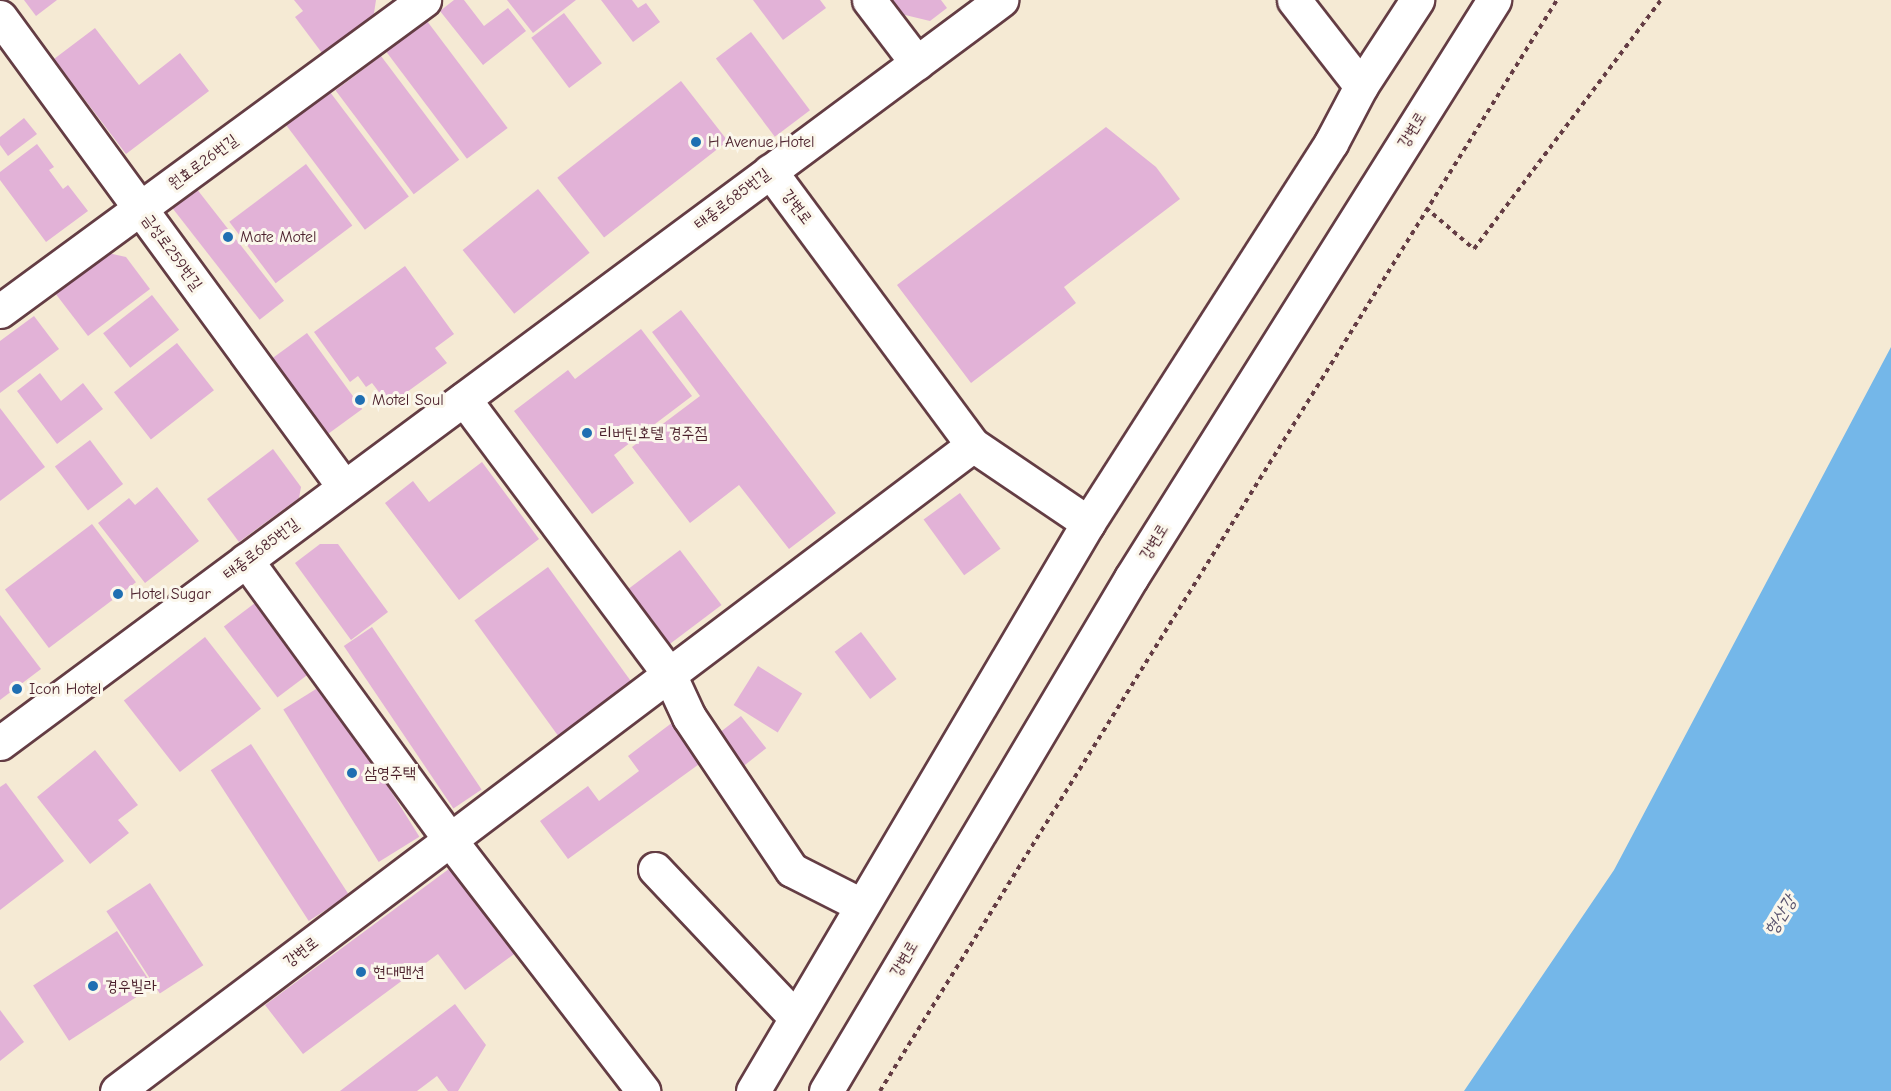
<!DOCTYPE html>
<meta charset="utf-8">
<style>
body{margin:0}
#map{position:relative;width:1891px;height:1091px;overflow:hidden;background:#f5ead4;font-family:"Comic Neue","Poor Story",sans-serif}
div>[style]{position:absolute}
.water>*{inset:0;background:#74b7e9}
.building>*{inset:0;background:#e2b2d7;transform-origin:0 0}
.path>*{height:4px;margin-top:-2px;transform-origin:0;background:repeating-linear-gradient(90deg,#643d44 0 4.5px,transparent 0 9px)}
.roads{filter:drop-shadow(2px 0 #643d44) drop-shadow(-2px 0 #643d44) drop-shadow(0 2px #643d44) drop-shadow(0 -2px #643d44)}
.minor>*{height:33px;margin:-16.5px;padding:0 16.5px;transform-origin:16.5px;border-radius:16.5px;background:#fff}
.dots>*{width:16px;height:16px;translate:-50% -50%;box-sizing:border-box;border:3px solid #fbf7ec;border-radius:50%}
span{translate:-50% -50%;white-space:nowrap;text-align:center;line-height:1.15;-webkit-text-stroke:6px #fbf7ec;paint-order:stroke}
.street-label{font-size:16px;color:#4a1f2b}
.poi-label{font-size:16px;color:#4a1f2b}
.left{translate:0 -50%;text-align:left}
.water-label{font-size:18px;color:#59546e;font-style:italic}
</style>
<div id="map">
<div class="water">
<i style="clip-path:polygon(1891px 347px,1891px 1091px,1464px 1091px,1614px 870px)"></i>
</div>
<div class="building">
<i style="clip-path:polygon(24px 0,57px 0,36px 16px)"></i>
<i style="clip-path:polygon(294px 0,376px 0,373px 20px,325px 57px,295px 17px,303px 11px)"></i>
<i style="clip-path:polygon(454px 0,464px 0,484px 26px,508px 8px,526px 31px,483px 65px,440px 11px)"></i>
<i style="clip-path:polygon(507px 0,576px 0,533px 33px)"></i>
<i style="clip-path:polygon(601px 0,632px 0,638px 8px,646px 3px,660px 22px,633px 42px)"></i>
<i style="clip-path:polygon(753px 0,820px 0,826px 8px,783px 40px)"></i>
<i style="clip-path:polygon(891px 0,941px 0,947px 8px,930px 21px,901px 14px)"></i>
<i style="left:564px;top:13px;width:63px;height:41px;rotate:53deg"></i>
<i style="left:427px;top:21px;width:134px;height:51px;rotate:53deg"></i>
<i style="clip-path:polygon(95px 28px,139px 85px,180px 53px,209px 91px,126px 154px,54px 59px)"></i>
<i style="left:751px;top:32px;width:98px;height:44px;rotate:53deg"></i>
<i style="left:381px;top:56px;width:130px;height:57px;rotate:53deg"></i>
<i style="left:681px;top:81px;width:76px;height:157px;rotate:52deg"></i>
<i style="left:330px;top:92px;width:131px;height:55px;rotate:53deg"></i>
<i style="clip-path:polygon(24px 118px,37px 134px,8px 156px,0 145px,0 137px)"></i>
<i style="clip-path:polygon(1106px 127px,1156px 167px,1180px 199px,1064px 287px,1076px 303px,971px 383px,897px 285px)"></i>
<i style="clip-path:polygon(37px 144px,54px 167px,49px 170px,63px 189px,68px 185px,88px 211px,46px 242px,0 180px,0 172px)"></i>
<i style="left:306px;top:164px;width:77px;height:96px;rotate:53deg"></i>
<i style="left:196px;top:188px;width:143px;height:31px;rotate:52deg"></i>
<i style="left:538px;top:189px;width:82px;height:97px;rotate:51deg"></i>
<i style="clip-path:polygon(108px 253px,126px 257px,150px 289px,88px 336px,55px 293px)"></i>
<i style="clip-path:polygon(405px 266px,454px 334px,435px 348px,447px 363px,389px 405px,372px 383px,366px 387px,358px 376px,350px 382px,314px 332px)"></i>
<i style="left:152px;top:295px;width:44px;height:62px;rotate:52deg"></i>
<i style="clip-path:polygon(681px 310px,836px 513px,789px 549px,739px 485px,690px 523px,632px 447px,700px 396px,652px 332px)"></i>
<i style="clip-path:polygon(34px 316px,59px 349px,0 393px,0 341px)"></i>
<i style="clip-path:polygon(641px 329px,692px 396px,614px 455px,634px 483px,592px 514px,514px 411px,568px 370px,575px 379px)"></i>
<i style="left:307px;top:333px;width:94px;height:53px;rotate:54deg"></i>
<i style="left:177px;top:343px;width:60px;height:80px;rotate:52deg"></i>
<i style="clip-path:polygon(40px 373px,61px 401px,83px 383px,103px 409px,57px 444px,17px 391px)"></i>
<i style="clip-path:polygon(0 408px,45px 467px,0 501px)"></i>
<i style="left:90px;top:440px;width:55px;height:44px;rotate:53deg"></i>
<i style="clip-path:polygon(273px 449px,301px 487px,299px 498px,239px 542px,207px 499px)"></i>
<i style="clip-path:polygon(482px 462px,539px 539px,459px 600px,385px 503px,413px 481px,429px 502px)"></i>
<i style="clip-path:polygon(157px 487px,199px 541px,145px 583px,98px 523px,129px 498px,135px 505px)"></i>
<i style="left:960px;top:493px;width:69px;height:45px;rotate:54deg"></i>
<i style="left:92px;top:524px;width:73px;height:109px;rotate:53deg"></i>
<i style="clip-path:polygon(320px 544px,338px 544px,388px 612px,351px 640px,295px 563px)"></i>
<i style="left:680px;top:550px;width:69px;height:71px;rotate:53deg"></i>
<i style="left:548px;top:567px;width:143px;height:91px;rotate:54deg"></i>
<i style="left:263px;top:597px;width:89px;height:49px;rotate:53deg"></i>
<i style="clip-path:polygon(0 615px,41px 669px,0 700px)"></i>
<i style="left:372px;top:627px;width:196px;height:34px;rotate:56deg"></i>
<i style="left:861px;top:632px;width:59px;height:33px;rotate:53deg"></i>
<i style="left:205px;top:637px;width:91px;height:103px;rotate:52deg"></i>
<i style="left:758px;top:666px;width:52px;height:46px;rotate:32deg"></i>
<i style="left:324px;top:684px;width:180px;height:48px;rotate:58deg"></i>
<i style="left:741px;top:716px;width:41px;height:31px;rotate:52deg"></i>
<i style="clip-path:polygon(673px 722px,702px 762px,568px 859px,540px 821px,588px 786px,599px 801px,639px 771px,628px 756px)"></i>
<i style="left:251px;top:744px;width:180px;height:48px;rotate:57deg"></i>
<i style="clip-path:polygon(95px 750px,138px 805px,118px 820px,129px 833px,90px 864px,37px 797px)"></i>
<i style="clip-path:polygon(6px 783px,64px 861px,0 910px,0 787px)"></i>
<i style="clip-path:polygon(457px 863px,521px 949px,465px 990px,438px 954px,303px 1054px,265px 1005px)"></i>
<i style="left:150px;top:883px;width:98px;height:52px;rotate:57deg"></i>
<i style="left:117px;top:931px;width:66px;height:100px;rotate:57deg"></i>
<i style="clip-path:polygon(455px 1004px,486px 1045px,458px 1091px,448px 1091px,437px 1076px,417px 1091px,340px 1091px)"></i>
<i style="clip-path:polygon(0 1010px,24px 1042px,0 1061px)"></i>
</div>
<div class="path">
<i style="left:1426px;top:208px;width:63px;rotate:40.5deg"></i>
<i style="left:1474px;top:249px;width:311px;rotate:-53.1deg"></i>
<i style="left:880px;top:1091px;width:1284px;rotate:-58.18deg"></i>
</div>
<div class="roads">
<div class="minor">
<i style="left:869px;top:0;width:79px;rotate:52.7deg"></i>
<i style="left:1294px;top:0;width:109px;rotate:52.1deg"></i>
<i style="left:0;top:17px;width:582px;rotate:53.8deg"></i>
<i style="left:770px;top:171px;width:341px;rotate:53.5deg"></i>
<i style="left:973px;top:445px;width:139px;rotate:34.1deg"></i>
<i style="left:0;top:311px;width:526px;rotate:-36.26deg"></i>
<i style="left:464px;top:399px;width:343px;rotate:53.3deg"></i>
<i style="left:669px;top:674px;width:47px;rotate:65.1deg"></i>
<i style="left:689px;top:717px;width:184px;rotate:56.1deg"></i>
<i style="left:792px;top:870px;width:77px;rotate:26.9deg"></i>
<i style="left:246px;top:560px;width:346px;rotate:53.9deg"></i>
<i style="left:450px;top:840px;width:317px;rotate:52.4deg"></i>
<i style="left:0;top:743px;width:1247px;rotate:-36.58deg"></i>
<i style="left:655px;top:869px;width:204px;rotate:46.6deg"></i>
<i style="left:117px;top:1091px;width:1072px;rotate:-37.04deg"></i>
<i style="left:753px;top:1091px;width:659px;rotate:-59.47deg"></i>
<i style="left:1088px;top:523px;width:451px;rotate:-57.4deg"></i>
<i style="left:1331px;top:143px;width:64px;rotate:-62.2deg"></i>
<i style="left:1361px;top:86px;width:103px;rotate:-56.9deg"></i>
<i style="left:826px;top:1091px;width:597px;rotate:-59.27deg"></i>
<i style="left:1131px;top:578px;width:683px;rotate:-57.87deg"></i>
</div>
</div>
<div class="dots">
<i style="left:696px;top:142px;background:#1f6fb2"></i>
<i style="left:228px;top:237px;background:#1f6fb2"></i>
<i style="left:360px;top:400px;background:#1f6fb2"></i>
<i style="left:587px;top:433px;background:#1f6fb2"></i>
<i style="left:118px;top:594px;background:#1f6fb2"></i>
<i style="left:17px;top:689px;background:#1f6fb2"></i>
<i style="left:352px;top:773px;background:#1f6fb2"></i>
<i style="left:361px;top:972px;background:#1f6fb2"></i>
<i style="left:93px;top:986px;background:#1f6fb2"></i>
</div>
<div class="street-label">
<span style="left:1412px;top:130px;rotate:-58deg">강변로</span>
<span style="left:203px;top:162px;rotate:-36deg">원효로26번길</span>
<span style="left:732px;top:199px;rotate:-37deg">태종로685번길</span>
<span style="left:797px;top:207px;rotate:53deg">강변로</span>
<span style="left:172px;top:252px;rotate:54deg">금성로259번길</span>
<span style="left:1154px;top:542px;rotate:-58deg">강변로</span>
<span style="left:261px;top:549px;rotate:-37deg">태종로685번길</span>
<span style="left:301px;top:952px;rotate:-37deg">강변로</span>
<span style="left:904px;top:959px;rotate:-59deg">강변로</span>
</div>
<div class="poi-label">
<span class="left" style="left:708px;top:142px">H Avenue Hotel</span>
<span class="left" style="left:240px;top:237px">Mate Motel</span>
<span class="left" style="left:372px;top:400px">Motel Soul</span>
<span class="left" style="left:599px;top:433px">리버틴호텔 경주점</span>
<span class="left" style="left:130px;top:594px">Hotel Sugar</span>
<span class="left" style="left:29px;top:689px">Icon Hotel</span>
<span class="left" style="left:364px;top:773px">삼영주택</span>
<span class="left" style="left:373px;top:972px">현대맨션</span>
<span class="left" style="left:105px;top:986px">경우빌라</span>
</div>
<div class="water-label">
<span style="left:1781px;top:916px;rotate:-58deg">형산강</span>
</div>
</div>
